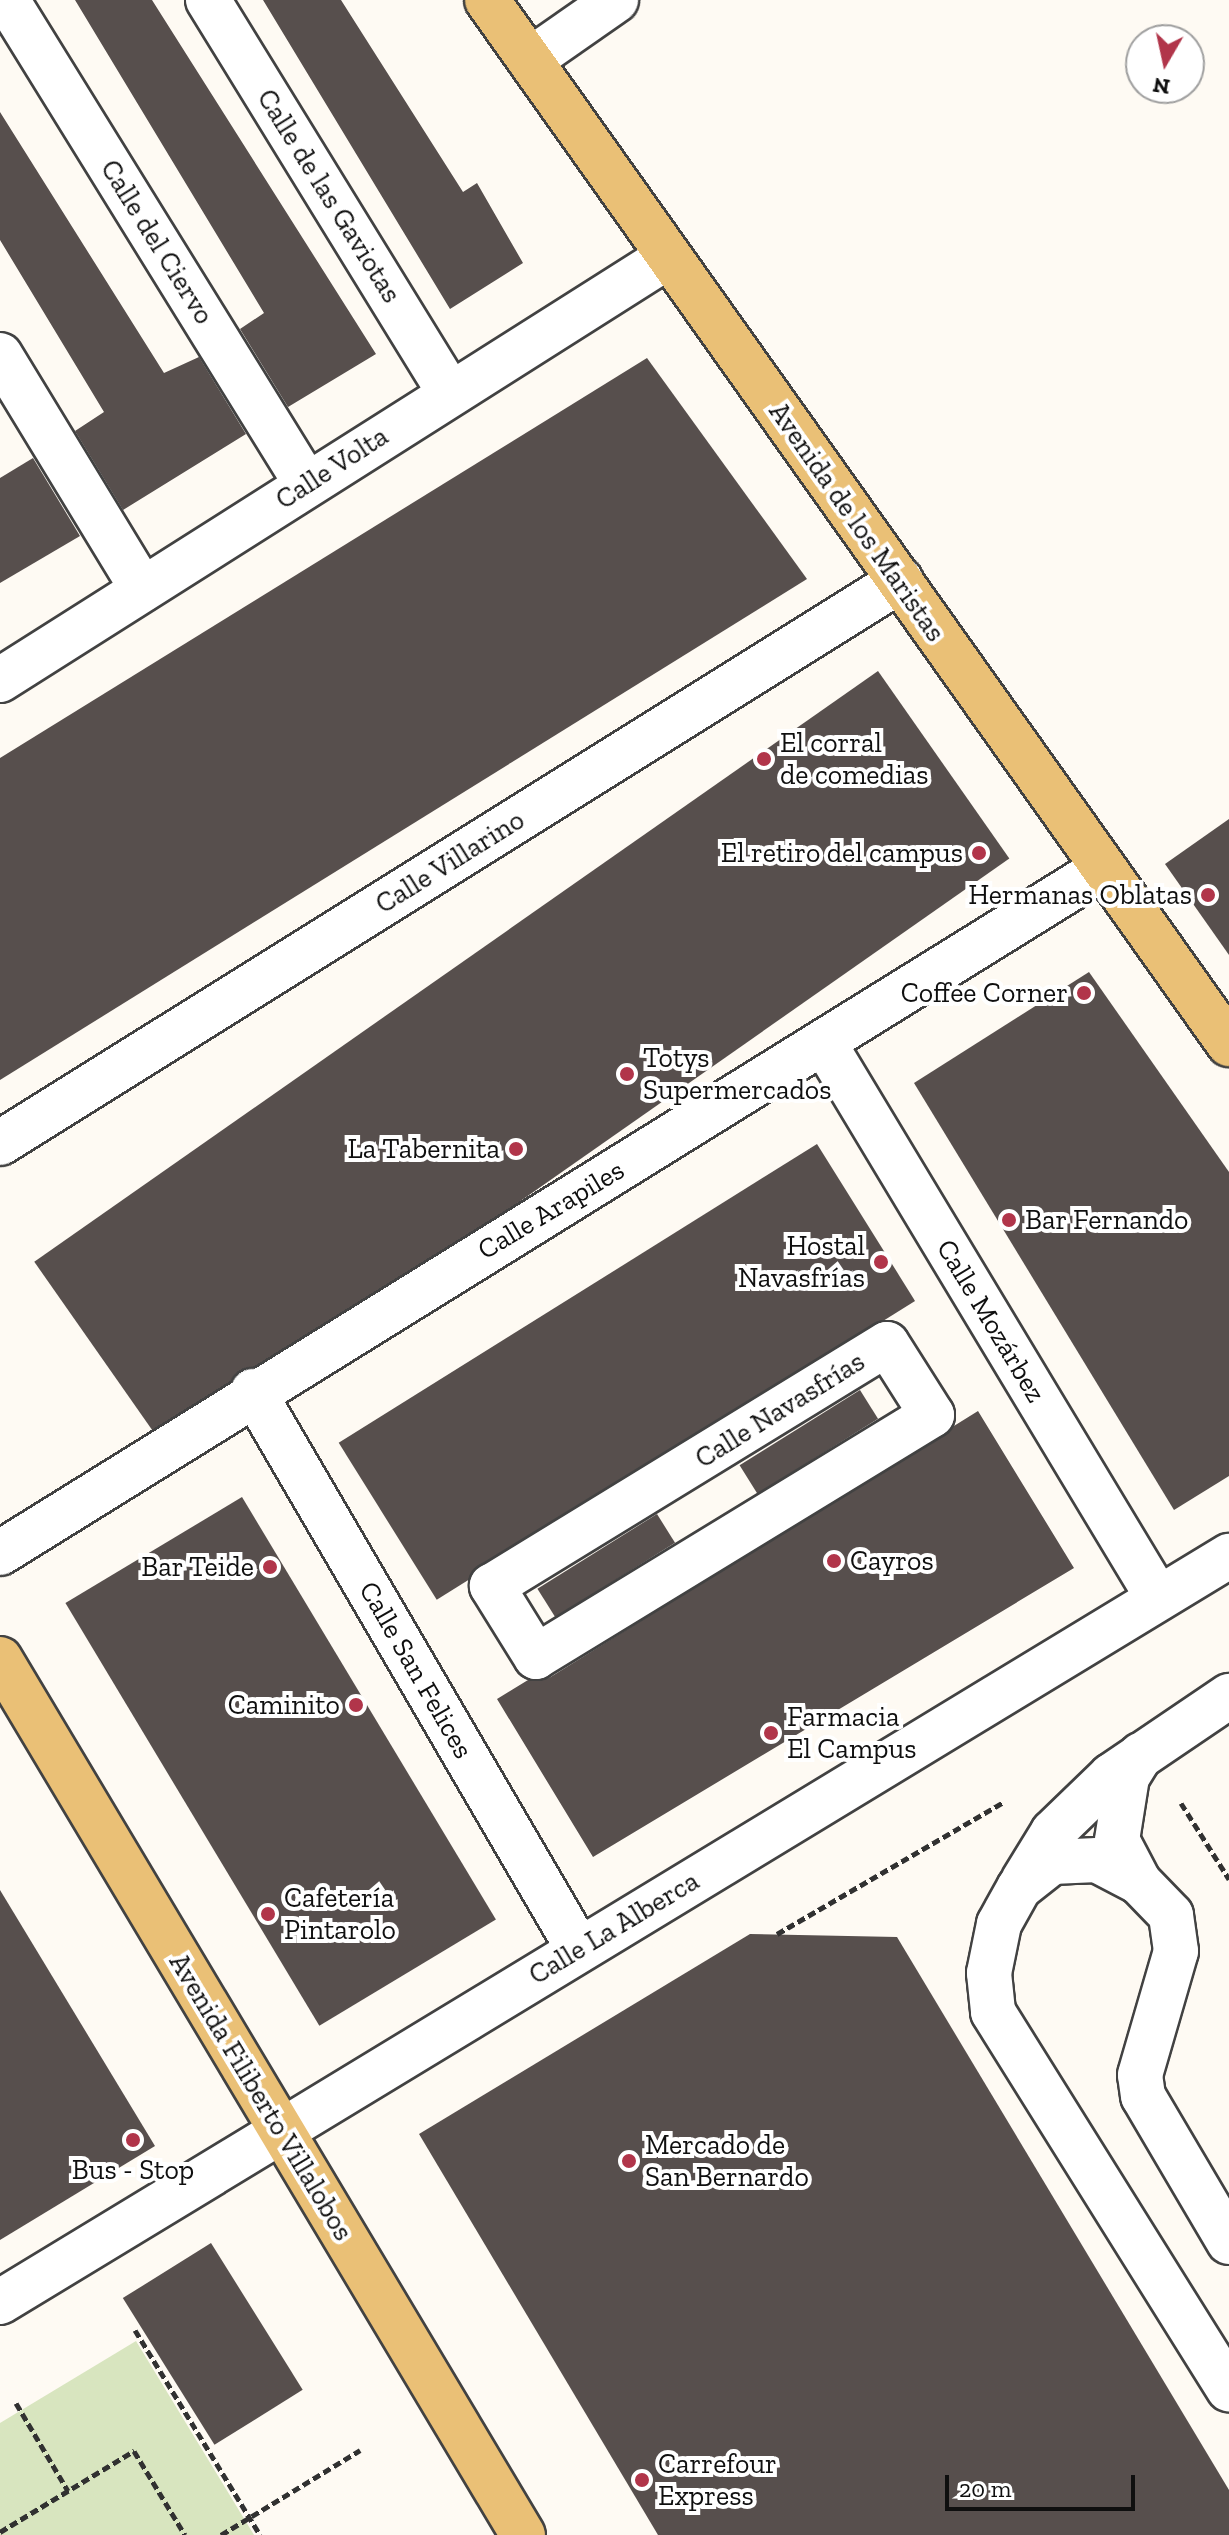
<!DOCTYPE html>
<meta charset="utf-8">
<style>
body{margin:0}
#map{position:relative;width:1229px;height:2535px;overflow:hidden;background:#fefaf3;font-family:"Zilla Slab",serif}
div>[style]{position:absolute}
.green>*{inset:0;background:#d8e5bf}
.building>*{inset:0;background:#574f4d;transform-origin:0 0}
.path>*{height:5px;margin-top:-2.5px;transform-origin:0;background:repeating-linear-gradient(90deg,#313131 0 8px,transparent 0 12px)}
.roads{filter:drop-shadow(2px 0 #424242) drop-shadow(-2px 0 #424242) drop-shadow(0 2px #424242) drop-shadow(0 -2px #424242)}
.minor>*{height:44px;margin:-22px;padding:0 22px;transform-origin:22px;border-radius:22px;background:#fff}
.major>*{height:44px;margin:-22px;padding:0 22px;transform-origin:22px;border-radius:22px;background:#eac076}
.dots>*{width:22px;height:22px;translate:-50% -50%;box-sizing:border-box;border:4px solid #fff;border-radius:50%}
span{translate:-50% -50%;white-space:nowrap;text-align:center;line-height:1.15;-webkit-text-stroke:8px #fff;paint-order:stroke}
.street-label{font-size:28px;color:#0f0f0f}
.poi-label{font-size:28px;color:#0f0f0f}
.left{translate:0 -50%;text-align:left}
.right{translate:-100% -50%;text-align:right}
.north{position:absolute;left:1125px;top:24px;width:80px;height:80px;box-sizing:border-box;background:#fff;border:2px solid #9f9f9f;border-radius:50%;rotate:189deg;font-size:22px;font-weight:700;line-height:32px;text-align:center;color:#0f0f0f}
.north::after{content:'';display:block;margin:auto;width:28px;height:36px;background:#b1354a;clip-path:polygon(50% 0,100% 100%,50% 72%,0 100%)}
.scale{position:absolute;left:945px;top:2475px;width:190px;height:36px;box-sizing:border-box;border:4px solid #0f0f0f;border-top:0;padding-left:10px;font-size:24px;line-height:28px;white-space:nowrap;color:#0f0f0f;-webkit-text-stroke:6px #fff;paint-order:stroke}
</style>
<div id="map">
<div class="green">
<i style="clip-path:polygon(136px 2341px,254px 2535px,0 2535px,0 2423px)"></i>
</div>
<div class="building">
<i style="clip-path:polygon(75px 0,152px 0,376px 354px,288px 407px,240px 329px,264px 313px)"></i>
<i style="clip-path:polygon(263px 0,341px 0,463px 192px,477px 183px,523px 263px,450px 309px)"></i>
<i style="clip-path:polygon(0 112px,164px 373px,199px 357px,246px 434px,123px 510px,75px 431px,104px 412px,0 240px)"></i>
<i style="clip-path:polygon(647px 358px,807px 579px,0 1080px,0 758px)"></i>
<i style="clip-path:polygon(33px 458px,80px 536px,0 583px,0 478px)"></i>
<i style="left:878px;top:671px;width:229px;height:1030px;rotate:55deg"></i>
<i style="clip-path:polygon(1229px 819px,1229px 955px,1165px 864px)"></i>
<i style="clip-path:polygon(1089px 972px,1229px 1172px,1229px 1476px,1174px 1510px,914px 1083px)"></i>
<i style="left:817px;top:1144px;width:185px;height:564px;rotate:58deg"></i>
<i style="left:860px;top:1390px;width:34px;height:142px;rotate:58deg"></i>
<i style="clip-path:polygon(978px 1411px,1074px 1568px,593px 1857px,497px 1699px,528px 1680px,549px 1678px)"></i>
<i style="left:242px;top:1497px;width:493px;height:206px;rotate:59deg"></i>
<i style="left:657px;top:1514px;width:34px;height:141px;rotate:58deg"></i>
<i style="clip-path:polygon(0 1890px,155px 2146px,0 2240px)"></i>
<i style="clip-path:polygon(750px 1934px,897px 1937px,1229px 2490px,1229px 2535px,658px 2535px,419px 2134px)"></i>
<i style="left:211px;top:2243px;width:173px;height:104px;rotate:58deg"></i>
</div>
<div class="path">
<i style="left:1181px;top:1803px;width:90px;rotate:57.7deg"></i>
<i style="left:777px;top:1934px;width:263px;rotate:-30.2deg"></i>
<i style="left:135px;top:2330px;width:240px;rotate:58.6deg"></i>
<i style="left:16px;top:2403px;width:102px;rotate:59.4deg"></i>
<i style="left:0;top:2532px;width:157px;rotate:-31.2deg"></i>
<i style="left:134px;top:2451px;width:98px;rotate:58.7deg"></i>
<i style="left:221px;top:2535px;width:163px;rotate:-31.4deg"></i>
</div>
<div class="roads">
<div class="minor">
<i style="left:7px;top:0;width:570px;rotate:58.26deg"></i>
<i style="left:208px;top:0;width:462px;rotate:58.4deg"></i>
<i style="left:530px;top:60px;width:105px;rotate:-34.9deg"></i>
<i style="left:0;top:355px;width:274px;rotate:58.7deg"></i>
<i style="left:0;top:680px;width:788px;rotate:-32.36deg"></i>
<i style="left:824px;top:1043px;width:648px;rotate:58.96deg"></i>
<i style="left:0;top:1143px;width:1062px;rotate:-32deg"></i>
<i style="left:887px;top:1344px;width:84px;rotate:57.6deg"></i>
<i style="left:932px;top:1415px;width:464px;rotate:148.6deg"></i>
<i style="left:536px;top:1657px;width:84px;rotate:-121.8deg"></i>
<i style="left:492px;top:1586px;width:463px;rotate:-31.5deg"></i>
<i style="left:253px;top:1391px;width:647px;rotate:59.75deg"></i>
<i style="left:0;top:1553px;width:1297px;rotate:-31.83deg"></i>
<i style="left:1023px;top:1881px;width:57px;rotate:-58.5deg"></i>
<i style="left:1053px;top:1832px;width:81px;rotate:-44deg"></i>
<i style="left:1111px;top:1776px;width:143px;rotate:-34.1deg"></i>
<i style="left:1139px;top:1882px;width:47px;rotate:-117.6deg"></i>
<i style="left:1117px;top:1840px;width:64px;rotate:-81deg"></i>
<i style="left:1127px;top:1777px;width:26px;rotate:-58deg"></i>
<i style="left:1229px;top:2242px;width:169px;rotate:-120.5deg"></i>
<i style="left:1143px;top:2096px;width:21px;rotate:-98deg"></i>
<i style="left:1140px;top:2075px;width:129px;rotate:-73.8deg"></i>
<i style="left:1176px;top:1951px;width:36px;rotate:-98deg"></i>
<i style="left:1171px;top:1915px;width:46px;rotate:-134.1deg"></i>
<i style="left:1139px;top:1882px;width:47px;rotate:-152.4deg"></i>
<i style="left:1097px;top:1860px;width:45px;rotate:177.5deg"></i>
<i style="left:1052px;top:1862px;width:42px;rotate:141.8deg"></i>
<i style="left:1019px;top:1888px;width:41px;rotate:119.1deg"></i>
<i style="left:999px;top:1924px;width:50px;rotate:101.5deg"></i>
<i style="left:989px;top:1973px;width:39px;rotate:84deg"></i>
<i style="left:993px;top:2012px;width:445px;rotate:58deg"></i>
<i style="left:0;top:2302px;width:1438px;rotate:-31.26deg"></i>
</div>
<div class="major">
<i style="left:487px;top:0;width:1281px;rotate:54.6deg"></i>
<i style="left:0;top:1659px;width:1020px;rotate:59.16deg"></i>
</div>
</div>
<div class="dots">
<i style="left:764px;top:759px;background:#b1354a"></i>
<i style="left:979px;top:853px;background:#b1354a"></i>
<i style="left:1208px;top:895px;background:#b1354a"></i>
<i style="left:1084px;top:993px;background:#b1354a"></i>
<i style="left:627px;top:1074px;background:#b1354a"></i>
<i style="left:516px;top:1149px;background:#b1354a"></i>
<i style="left:1009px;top:1220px;background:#b1354a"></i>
<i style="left:881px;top:1262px;background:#b1354a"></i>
<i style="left:834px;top:1561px;background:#b1354a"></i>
<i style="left:270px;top:1567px;background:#b1354a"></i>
<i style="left:356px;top:1705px;background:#b1354a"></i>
<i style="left:771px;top:1733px;background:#b1354a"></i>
<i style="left:268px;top:1914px;background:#b1354a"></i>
<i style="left:133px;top:2140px;background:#b1354a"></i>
<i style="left:629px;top:2161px;background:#b1354a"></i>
<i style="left:642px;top:2480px;background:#b1354a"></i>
</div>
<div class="street-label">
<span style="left:329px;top:196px;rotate:58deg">Calle de las Gaviotas</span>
<span style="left:157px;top:242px;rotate:58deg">Calle del Ciervo</span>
<span style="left:332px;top:468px;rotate:-33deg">Calle Volta</span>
<span style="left:857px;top:522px;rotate:55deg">Avenida de los Maristas</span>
<span style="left:450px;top:862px;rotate:-32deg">Calle Villarino</span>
<span style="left:551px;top:1210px;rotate:-31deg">Calle Arapiles</span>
<span style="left:991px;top:1321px;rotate:59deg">Calle Mozárbez</span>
<span style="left:780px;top:1410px;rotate:-32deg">Calle Navasfrías</span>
<span style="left:416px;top:1670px;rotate:60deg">Calle San Felices</span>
<span style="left:614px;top:1928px;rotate:-31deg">Calle La Alberca</span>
<span style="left:261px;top:2097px;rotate:59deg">Avenida Filiberto Villalobos</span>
</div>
<div class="poi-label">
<span class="left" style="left:780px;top:759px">El corral<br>de comedias</span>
<span class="right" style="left:963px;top:853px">El retiro del campus</span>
<span class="right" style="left:1192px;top:895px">Hermanas Oblatas</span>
<span class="right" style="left:1068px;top:993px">Coffee Corner</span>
<span class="left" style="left:643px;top:1074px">Totys<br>Supermercados</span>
<span class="right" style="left:500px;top:1149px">La Tabernita</span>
<span class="left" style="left:1025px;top:1220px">Bar Fernando</span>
<span class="right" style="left:865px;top:1262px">Hostal<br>Navasfrías</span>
<span class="left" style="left:850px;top:1561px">Cayros</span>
<span class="right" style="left:254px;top:1567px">Bar Teide</span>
<span class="right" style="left:340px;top:1705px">Caminito</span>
<span class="left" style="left:787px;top:1733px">Farmacia<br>El Campus</span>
<span class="left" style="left:284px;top:1914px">Cafetería<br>Pintarolo</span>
<span class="left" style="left:645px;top:2161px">Mercado de<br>San Bernardo</span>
<span style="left:133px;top:2170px">Bus - Stop</span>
<span class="left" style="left:658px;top:2480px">Carrefour<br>Express</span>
</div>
<div class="north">N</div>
<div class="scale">20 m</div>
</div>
